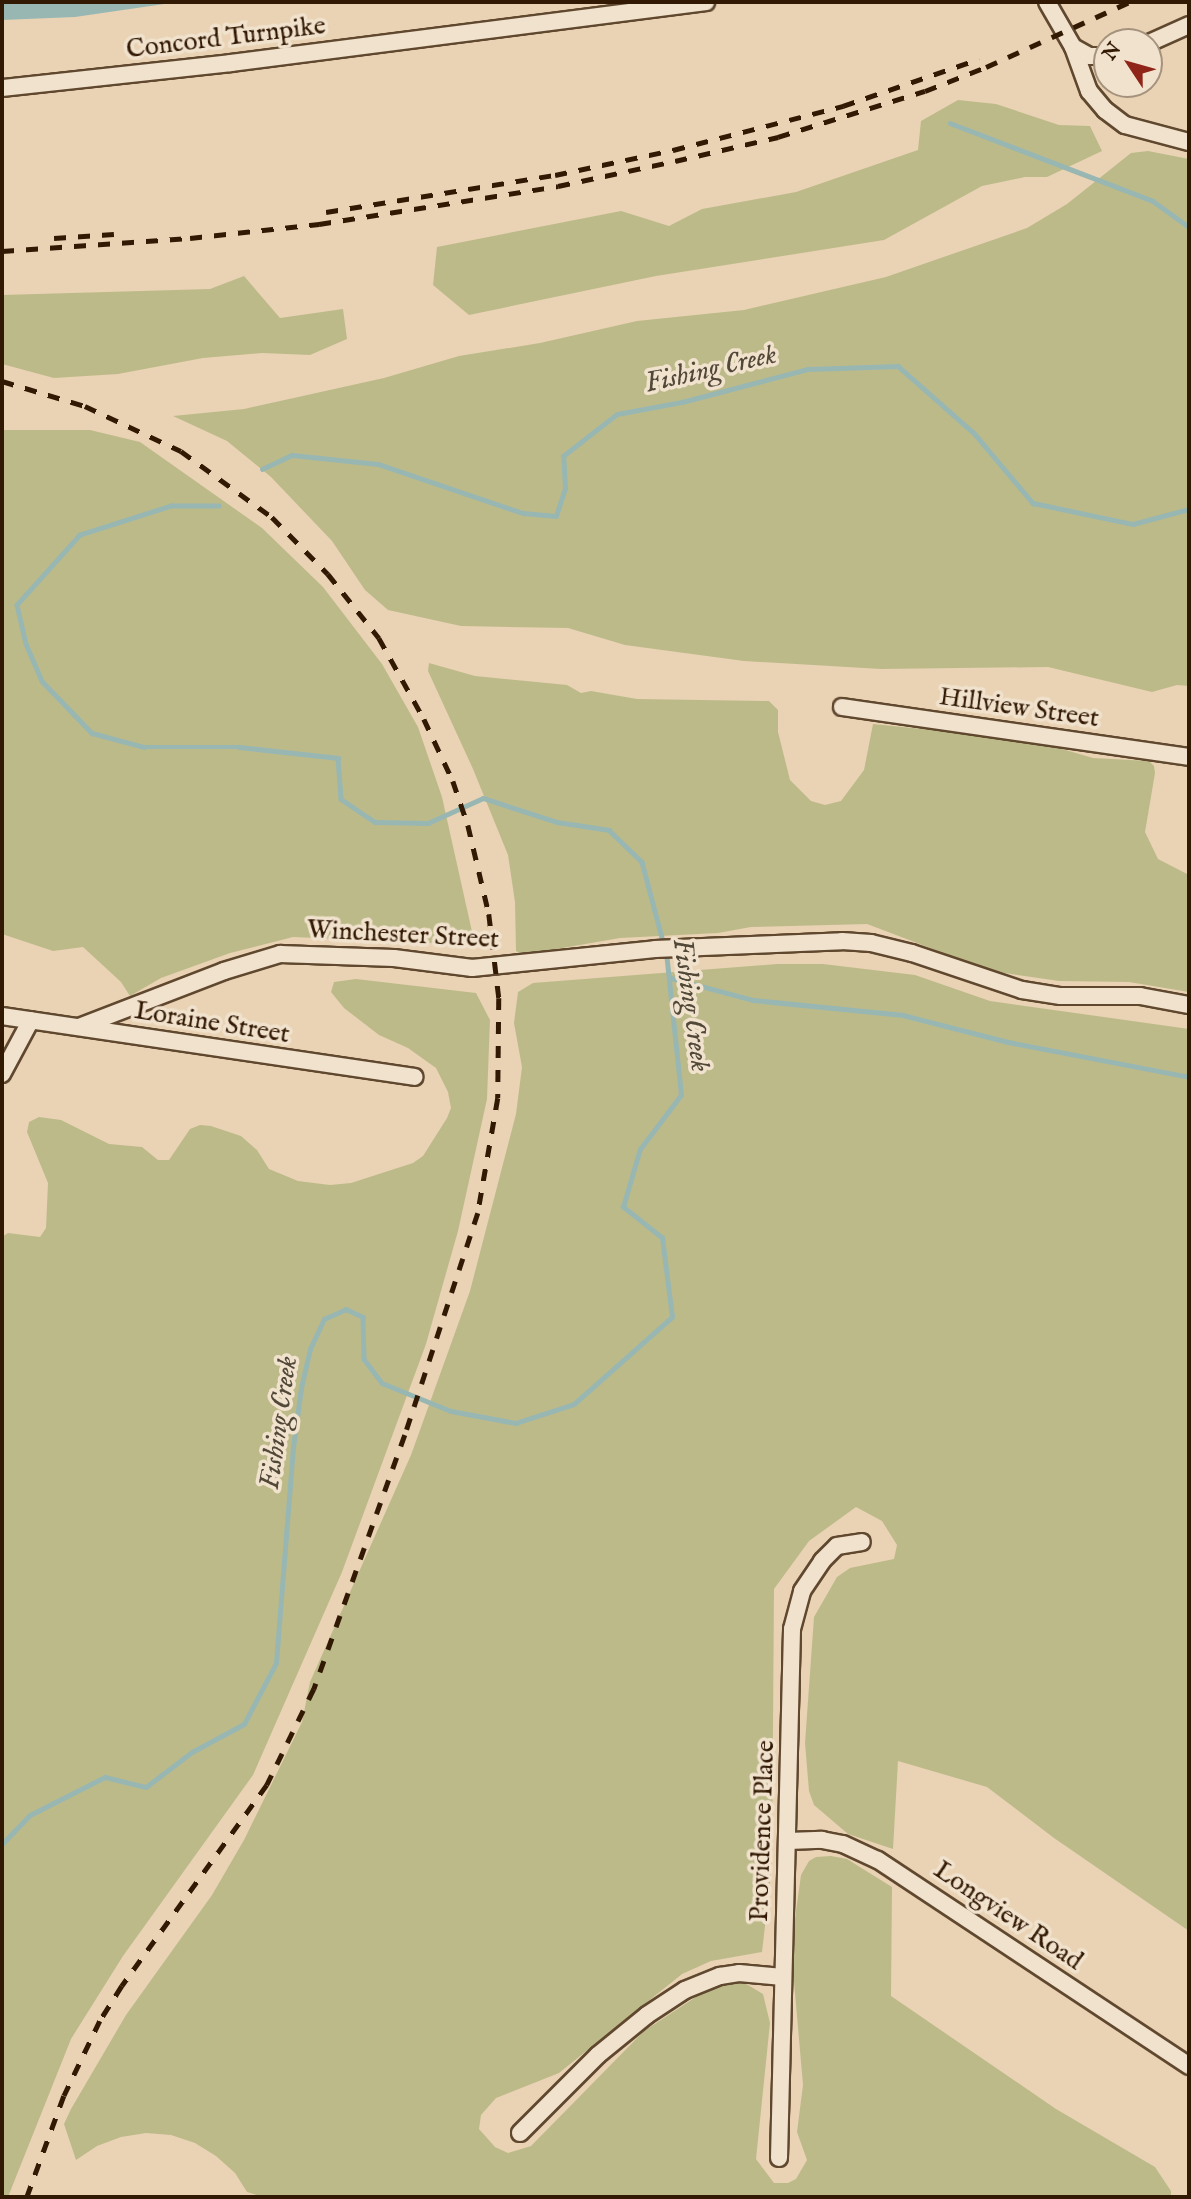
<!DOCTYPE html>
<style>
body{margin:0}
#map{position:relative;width:1191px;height:2199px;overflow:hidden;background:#e9d3b4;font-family:"IM FELL English",serif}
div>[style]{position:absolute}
.green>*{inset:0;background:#bdba89}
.water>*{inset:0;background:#98b7b3}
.stream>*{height:4.5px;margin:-2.25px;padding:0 2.25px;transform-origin:2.25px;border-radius:2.25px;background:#98b7b3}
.roads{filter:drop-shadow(2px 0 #60482f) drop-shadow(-2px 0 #60482f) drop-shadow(0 2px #60482f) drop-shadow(0 -2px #60482f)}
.minor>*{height:16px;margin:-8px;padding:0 8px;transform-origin:8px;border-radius:8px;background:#f1e2ce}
.rail>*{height:4.5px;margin-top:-2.25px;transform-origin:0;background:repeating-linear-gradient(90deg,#321903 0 12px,transparent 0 24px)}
span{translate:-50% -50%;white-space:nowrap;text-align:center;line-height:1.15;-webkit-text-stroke:7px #f1e2ce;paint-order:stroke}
.street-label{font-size:26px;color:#321903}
.water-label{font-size:28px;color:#514838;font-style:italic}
.frame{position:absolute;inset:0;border:4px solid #321903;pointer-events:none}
.north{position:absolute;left:1093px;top:28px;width:70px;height:70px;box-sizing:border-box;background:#f1e2ce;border:2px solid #a5927d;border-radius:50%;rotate:306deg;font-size:19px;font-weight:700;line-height:28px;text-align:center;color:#321903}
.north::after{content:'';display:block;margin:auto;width:24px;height:32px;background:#8f2418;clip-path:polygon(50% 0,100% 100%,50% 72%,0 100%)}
</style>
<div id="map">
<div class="green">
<i style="clip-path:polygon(958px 100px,996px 104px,1059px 125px,1090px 126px,1102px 151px,1047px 177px,1025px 177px,982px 186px,884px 240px,656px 276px,469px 315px,433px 285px,437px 247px,621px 211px,669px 226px,702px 209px,796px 192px,918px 150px,921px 121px)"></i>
<i style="clip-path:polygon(1148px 151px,1189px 159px,1189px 686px,1177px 685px,1152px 692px,1048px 667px,881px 669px,744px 661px,625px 645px,568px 628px,461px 626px,388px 610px,365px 590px,332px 541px,271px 477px,227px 441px,173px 416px,244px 409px,384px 378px,459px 356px,540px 343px,637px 321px,744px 310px,886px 277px,1027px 228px,1067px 204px,1131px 153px)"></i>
<i style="clip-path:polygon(244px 276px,280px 318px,343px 309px,347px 339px,310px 355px,262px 353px,203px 358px,118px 374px,54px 378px,2px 364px,2px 295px,210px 289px)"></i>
<i style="clip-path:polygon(2px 430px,90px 430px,140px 442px,262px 528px,323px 587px,382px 664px,418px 727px,442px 797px,475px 945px,293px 937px,230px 953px,161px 978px,130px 996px,121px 982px,83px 947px,53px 951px,2px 934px)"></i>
<i style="clip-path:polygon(429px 663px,475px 676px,567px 685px,581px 693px,591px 691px,637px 699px,769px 701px,778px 710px,778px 732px,790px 780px,811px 801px,825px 805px,841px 801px,864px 770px,873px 724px,1031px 740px,1093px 758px,1149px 761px,1154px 766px,1155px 773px,1145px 832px,1158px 859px,1189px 875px,1189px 992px,1129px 982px,1059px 981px,991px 971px,867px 924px,751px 927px,718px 933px,620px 938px,522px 955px,516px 951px,515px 902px,508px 855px,473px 769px,428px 671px)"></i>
<i style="clip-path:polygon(777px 964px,823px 964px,915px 975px,990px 1001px,1189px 1029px,1189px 1931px,1054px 1838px,987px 1787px,898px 1761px,893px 1849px,848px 1834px,814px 1805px,809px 1791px,805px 1743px,814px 1617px,837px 1577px,850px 1568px,894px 1559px,897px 1545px,882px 1521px,856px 1507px,809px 1541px,774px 1589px,772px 1865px,762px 1952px,711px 1961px,682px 1974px,559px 2073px,496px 2098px,481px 2115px,479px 2129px,495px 2147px,508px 2153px,531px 2146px,644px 2031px,711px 1987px,743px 1982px,763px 1994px,770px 2023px,756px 2159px,774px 2183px,788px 2183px,796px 2179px,807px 2160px,797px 2132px,803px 2085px,791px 1947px,801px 1875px,809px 1861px,816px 1857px,831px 1856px,847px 1859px,892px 1887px,891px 1996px,1056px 2109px,1155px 2167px,1171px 2191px,1171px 2197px,263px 2197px,247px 2192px,235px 2173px,216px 2156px,195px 2143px,171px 2135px,146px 2133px,121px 2137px,97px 2146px,76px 2160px,64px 2124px,71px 2109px,126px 2015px,212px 1895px,244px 1840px,302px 1722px,310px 1682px,411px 1455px,470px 1291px,516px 1114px,522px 1067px,514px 1023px,518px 992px,533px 983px)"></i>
<i style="clip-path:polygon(356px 979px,476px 993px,490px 1020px,487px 1099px,458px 1231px,426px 1344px,342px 1572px,253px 1775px,123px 1956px,71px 2039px,8px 2197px,2px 2197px,2px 1237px,8px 1233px,40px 1237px,46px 1228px,48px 1183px,27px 1132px,29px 1122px,39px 1117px,61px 1120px,109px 1144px,142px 1147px,158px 1160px,169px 1160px,190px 1129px,200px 1125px,211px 1126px,241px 1136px,257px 1150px,269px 1169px,298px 1181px,330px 1185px,351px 1183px,413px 1163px,423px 1156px,447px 1118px,451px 1108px,448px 1092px,436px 1068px,408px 1048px,379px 1035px,344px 1008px,331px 992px,334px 982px)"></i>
</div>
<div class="water">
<i style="clip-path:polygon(2px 2px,178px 2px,75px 17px,2px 20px)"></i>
</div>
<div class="stream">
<i style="left:950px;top:123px;width:217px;rotate:21deg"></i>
<i style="left:1153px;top:201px;width:44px;rotate:35.8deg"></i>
<i style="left:262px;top:469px;width:33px;rotate:-25deg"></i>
<i style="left:292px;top:455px;width:86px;rotate:6deg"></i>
<i style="left:378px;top:464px;width:153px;rotate:18.7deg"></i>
<i style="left:523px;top:513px;width:33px;rotate:5deg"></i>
<i style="left:556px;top:516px;width:28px;rotate:-72deg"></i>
<i style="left:565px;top:489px;width:33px;rotate:-93deg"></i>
<i style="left:563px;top:456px;width:68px;rotate:-37.9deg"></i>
<i style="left:617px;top:414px;width:66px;rotate:-10.5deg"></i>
<i style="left:682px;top:402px;width:130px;rotate:-14.7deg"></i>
<i style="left:808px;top:369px;width:90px;rotate:-1.9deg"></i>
<i style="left:898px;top:366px;width:101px;rotate:41.4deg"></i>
<i style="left:974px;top:433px;width:92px;rotate:49.9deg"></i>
<i style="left:1033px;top:503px;width:102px;rotate:11.9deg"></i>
<i style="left:1133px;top:524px;width:58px;rotate:-15deg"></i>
<i style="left:219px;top:506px;width:48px;rotate:180deg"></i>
<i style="left:171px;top:506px;width:96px;rotate:162.3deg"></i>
<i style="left:80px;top:535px;width:94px;rotate:132deg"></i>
<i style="left:17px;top:605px;width:40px;rotate:77deg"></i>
<i style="left:26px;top:644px;width:40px;rotate:66.6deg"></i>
<i style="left:42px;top:681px;width:72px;rotate:46.1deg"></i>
<i style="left:92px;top:733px;width:54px;rotate:15.1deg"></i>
<i style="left:144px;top:747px;width:95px"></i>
<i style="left:239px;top:747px;width:100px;rotate:6.3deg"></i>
<i style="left:338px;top:758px;width:41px;rotate:85.8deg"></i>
<i style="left:341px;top:799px;width:41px;rotate:34.1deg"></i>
<i style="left:375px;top:822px;width:53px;rotate:1.1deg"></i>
<i style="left:428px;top:823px;width:60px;rotate:-24.4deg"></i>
<i style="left:483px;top:798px;width:78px;rotate:18deg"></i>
<i style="left:557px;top:822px;width:53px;rotate:8.7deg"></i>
<i style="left:609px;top:830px;width:46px;rotate:44.1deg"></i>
<i style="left:642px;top:862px;width:86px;rotate:75.2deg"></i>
<i style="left:671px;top:978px;width:85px;rotate:15deg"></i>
<i style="left:753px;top:1000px;width:151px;rotate:5.7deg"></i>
<i style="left:903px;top:1015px;width:108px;rotate:14.4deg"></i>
<i style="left:1008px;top:1042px;width:184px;rotate:10.9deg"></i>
<i style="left:2px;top:1844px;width:40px;rotate:-46deg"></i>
<i style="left:30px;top:1815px;width:84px;rotate:-26.9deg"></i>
<i style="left:105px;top:1777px;width:42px;rotate:13.7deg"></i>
<i style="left:146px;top:1787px;width:58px;rotate:-37.3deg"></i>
<i style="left:192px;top:1752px;width:59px;rotate:-28.3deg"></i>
<i style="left:244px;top:1724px;width:69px;rotate:-62.3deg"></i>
<i style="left:276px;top:1663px;width:216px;rotate:-85.5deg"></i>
<i style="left:293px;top:1448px;width:61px;rotate:-82.4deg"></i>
<i style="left:301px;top:1388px;width:40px;rotate:-77deg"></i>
<i style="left:310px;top:1349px;width:33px;rotate:-65deg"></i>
<i style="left:324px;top:1319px;width:24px;rotate:-24deg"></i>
<i style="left:346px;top:1309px;width:19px;rotate:25deg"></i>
<i style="left:363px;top:1317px;width:42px;rotate:88.6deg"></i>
<i style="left:364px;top:1359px;width:30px;rotate:53deg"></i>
<i style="left:382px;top:1383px;width:74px;rotate:22.1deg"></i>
<i style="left:451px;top:1411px;width:66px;rotate:10.5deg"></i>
<i style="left:516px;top:1423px;width:61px;rotate:-18.1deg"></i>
<i style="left:574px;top:1404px;width:131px;rotate:-41.6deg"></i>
<i style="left:672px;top:1317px;width:80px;rotate:-97.2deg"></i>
<i style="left:662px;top:1238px;width:50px;rotate:-141.5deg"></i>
<i style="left:623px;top:1207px;width:60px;rotate:-73.7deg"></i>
<i style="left:640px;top:1149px;width:68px;rotate:-52.8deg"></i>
<i style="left:681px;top:1095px;width:143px;rotate:-96deg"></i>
</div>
<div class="roads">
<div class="minor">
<i style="left:1047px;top:2px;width:52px;rotate:60deg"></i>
<i style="left:1073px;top:47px;width:47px;rotate:70deg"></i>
<i style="left:1089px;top:91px;width:25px;rotate:50deg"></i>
<i style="left:1105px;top:110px;width:25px;rotate:37deg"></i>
<i style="left:1125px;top:125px;width:66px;rotate:14.9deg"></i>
<i style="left:1149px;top:43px;width:44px;rotate:-24.2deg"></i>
<i style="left:1073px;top:47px;width:18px;rotate:29deg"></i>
<i style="left:1089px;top:56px;width:18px"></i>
<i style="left:2px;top:88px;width:230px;rotate:-6.2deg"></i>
<i style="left:231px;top:63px;width:479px;rotate:-7.3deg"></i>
<i style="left:842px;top:707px;width:351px;rotate:8.2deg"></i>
<i style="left:2px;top:1016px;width:417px;rotate:8.4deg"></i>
<i style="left:79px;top:1027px;width:155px;rotate:-21.1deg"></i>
<i style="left:224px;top:971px;width:59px;rotate:-16.9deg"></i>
<i style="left:280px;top:954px;width:114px;rotate:2deg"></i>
<i style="left:394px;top:958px;width:79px;rotate:7.3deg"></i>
<i style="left:472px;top:968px;width:184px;rotate:-5.9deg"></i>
<i style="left:655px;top:949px;width:187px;rotate:-2.4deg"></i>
<i style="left:842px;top:941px;width:29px;rotate:4deg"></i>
<i style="left:871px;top:943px;width:42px;rotate:13.7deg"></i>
<i style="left:912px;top:953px;width:116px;rotate:18.6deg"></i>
<i style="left:1022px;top:990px;width:39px;rotate:9deg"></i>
<i style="left:1061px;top:996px;width:79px"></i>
<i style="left:1140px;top:996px;width:50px;rotate:10.4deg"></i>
<i style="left:2px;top:1074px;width:61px;rotate:-61.8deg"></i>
<i style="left:788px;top:1841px;width:34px;rotate:-2deg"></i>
<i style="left:822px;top:1840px;width:21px;rotate:11deg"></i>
<i style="left:843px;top:1844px;width:38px;rotate:25deg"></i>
<i style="left:878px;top:1860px;width:373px;rotate:33.5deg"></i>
<i style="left:520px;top:2133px;width:110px;rotate:-45deg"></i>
<i style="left:598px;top:2055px;width:63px;rotate:-39.2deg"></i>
<i style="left:647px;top:2015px;width:45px;rotate:-33.3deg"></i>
<i style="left:685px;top:1990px;width:38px;rotate:-22deg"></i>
<i style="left:720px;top:1976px;width:19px;rotate:-9deg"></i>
<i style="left:739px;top:1973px;width:44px;rotate:5.2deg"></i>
<i style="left:779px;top:2158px;width:529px;rotate:-88.59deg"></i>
<i style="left:792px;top:1629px;width:39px;rotate:-75deg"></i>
<i style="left:802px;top:1591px;width:36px;rotate:-56deg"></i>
<i style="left:822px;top:1561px;width:21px;rotate:-45deg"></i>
<i style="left:837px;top:1546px;width:25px;rotate:-9deg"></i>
</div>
</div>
<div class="rail">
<i style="left:326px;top:212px;width:232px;rotate:-9.2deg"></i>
<i style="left:555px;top:175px;width:121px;rotate:-12deg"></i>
<i style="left:673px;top:150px;width:176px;rotate:-14.5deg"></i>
<i style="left:843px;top:106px;width:144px;rotate:-19.1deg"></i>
<i style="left:54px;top:238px;width:60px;rotate:-3.8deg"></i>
<i style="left:2px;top:251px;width:188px;rotate:-4deg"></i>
<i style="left:190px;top:238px;width:130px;rotate:-6.2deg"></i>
<i style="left:319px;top:224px;width:242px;rotate:-9deg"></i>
<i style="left:558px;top:186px;width:120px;rotate:-12.1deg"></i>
<i style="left:675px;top:161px;width:106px;rotate:-13.1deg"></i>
<i style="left:778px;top:137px;width:154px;rotate:-17.4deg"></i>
<i style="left:925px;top:91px;width:66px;rotate:-21.5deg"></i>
<i style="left:986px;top:67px;width:157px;rotate:-24.4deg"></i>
<i style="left:2px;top:381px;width:87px;rotate:16.8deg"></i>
<i style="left:85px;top:406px;width:106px;rotate:25.1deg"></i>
<i style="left:181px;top:451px;width:112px;rotate:36deg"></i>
<i style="left:272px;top:517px;width:80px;rotate:45.5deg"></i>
<i style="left:328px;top:574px;width:82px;rotate:51.4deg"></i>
<i style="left:379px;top:638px;width:93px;rotate:60.9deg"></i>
<i style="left:424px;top:719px;width:68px;rotate:64.9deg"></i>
<i style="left:453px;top:781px;width:46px;rotate:71.2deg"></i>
<i style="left:468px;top:825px;width:91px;rotate:76.7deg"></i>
<i style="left:489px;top:914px;width:85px;rotate:83.2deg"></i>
<i style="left:499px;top:998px;width:100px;rotate:90.6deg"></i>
<i style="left:498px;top:1098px;width:117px;rotate:99.9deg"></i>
<i style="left:478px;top:1213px;width:234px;rotate:108.2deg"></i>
<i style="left:405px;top:1435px;width:270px;rotate:109.7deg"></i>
<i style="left:314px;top:1689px;width:107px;rotate:116.1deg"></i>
<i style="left:267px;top:1785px;width:248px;rotate:125.8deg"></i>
<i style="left:122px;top:1986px;width:41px;rotate:122.2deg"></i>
<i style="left:100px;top:2021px;width:83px;rotate:115.6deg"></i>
<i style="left:64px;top:2096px;width:108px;rotate:110.1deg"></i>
</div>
<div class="street-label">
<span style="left:226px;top:38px;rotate:-7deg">Concord Turnpike</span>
<span style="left:1019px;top:708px;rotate:8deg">Hillview Street</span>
<span style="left:403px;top:935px;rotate:3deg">Winchester Street</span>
<span style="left:212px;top:1023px;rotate:9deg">Loraine Street</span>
<span style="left:763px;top:1831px;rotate:-88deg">Providence Place</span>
<span style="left:1008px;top:1916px;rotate:34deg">Longview Road</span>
</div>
<div class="water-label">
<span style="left:711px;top:370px;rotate:-13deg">Fishing Creek</span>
<span style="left:690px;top:1005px;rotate:82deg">Fishing Creek</span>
<span style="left:280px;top:1423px;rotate:-82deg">Fishing Creek</span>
</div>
<div class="frame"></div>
<div class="north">N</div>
</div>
